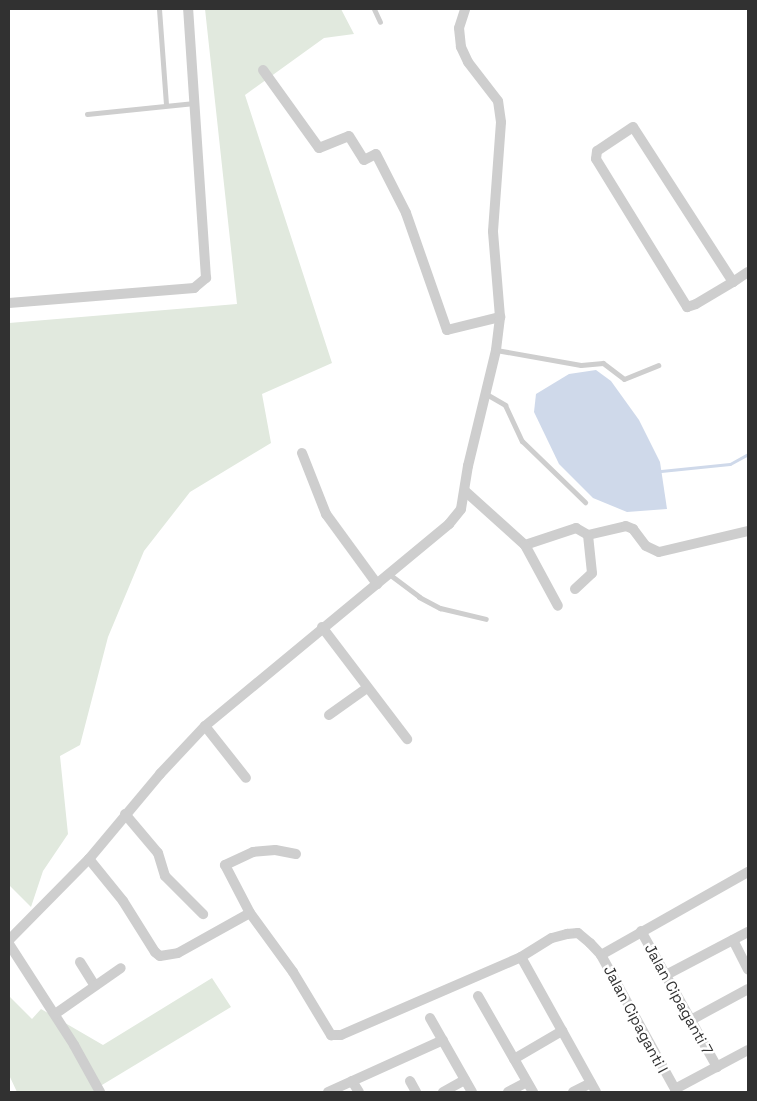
<!DOCTYPE html>
<style>
body{margin:0}
#map{position:relative;width:757px;height:1101px;overflow:hidden;background:#fff;font-family:"Space Grotesk",sans-serif}
div>[style]{position:absolute}
.green>*{inset:0;background:#e1e9de}
.water>*{inset:0;background:#cfd9ea}
.stream>*{height:3px;margin:-1.5px;padding:0 1.5px;transform-origin:1.5px;border-radius:1.5px;background:#cfd9ea}
.service>*{height:5px;margin:-2.5px;padding:0 2.5px;transform-origin:2.5px;border-radius:2.5px;background:#cecece}
.minor>*{height:10px;margin:-5px;padding:0 5px;transform-origin:5px;border-radius:5px;background:#cecece}
span{translate:-50% -50%;white-space:nowrap;text-align:center;line-height:1.15;-webkit-text-stroke:5px #fff;paint-order:stroke}
.street-label{font-size:15px;color:#313131}
.frame{position:absolute;inset:0;border:10px solid #313131;pointer-events:none}
</style>
<div id="map">
<div class="green">
<i style="clip-path:polygon(205px 9px,341px 9px,354px 34px,324px 38px,245px 95px,332px 363px,262px 394px,271px 443px,190px 492px,144px 551px,108px 637px,80px 745px,60px 756px,68px 834px,43px 871px,31px 907px,9px 885px,9px 323px,237px 304px)"></i>
<i style="clip-path:polygon(212px 978px,231px 1007px,97px 1088px,99px 1092px,17px 1092px,9px 1075px,9px 996px,32px 1019px,41px 1009px,103px 1045px)"></i>
</div>
<div class="water">
<i style="clip-path:polygon(596px 370px,611px 381px,639px 420px,660px 462px,667px 509px,627px 512px,593px 498px,559px 464px,534px 412px,536px 394px,569px 374px)"></i>
</div>
<div class="stream">
<i style="left:661px;top:471px;width:69px;rotate:-5.8deg"></i>
<i style="left:730px;top:464px;width:21px;rotate:-29deg"></i>
</div>
<div class="service">
<i style="left:159px;top:9px;width:96px;rotate:85.8deg"></i>
<i style="left:374px;top:9px;width:14px;rotate:65deg"></i>
<i style="left:87px;top:114px;width:108px;rotate:-5.9deg"></i>
<i style="left:496px;top:350px;width:86px;rotate:10deg"></i>
<i style="left:581px;top:365px;width:22px;rotate:-5deg"></i>
<i style="left:603px;top:363px;width:26px;rotate:37deg"></i>
<i style="left:624px;top:379px;width:37px;rotate:-22deg"></i>
<i style="left:488px;top:395px;width:20px;rotate:30deg"></i>
<i style="left:505px;top:405px;width:40px;rotate:65deg"></i>
<i style="left:522px;top:441px;width:88px;rotate:44.1deg"></i>
<i style="left:389px;top:574px;width:38px;rotate:37deg"></i>
<i style="left:419px;top:597px;width:24px;rotate:28deg"></i>
<i style="left:440px;top:608px;width:47px;rotate:13.4deg"></i>
</div>
<div class="minor">
<i style="left:263px;top:70px;width:96px;rotate:54.3deg"></i>
<i style="left:319px;top:148px;width:32px;rotate:-22deg"></i>
<i style="left:349px;top:136px;width:28px;rotate:58deg"></i>
<i style="left:364px;top:160px;width:13px;rotate:-27deg"></i>
<i style="left:376px;top:154px;width:66px;rotate:63deg"></i>
<i style="left:406px;top:213px;width:124px;rotate:70.7deg"></i>
<i style="left:447px;top:330px;width:55px;rotate:-13.8deg"></i>
<i style="left:733px;top:282px;width:184px;rotate:-122.8deg"></i>
<i style="left:633px;top:127px;width:43px;rotate:146.3deg"></i>
<i style="left:597px;top:151px;width:8px;rotate:97deg"></i>
<i style="left:596px;top:159px;width:174px;rotate:58.4deg"></i>
<i style="left:687px;top:307px;width:9px;rotate:-18deg"></i>
<i style="left:696px;top:304px;width:43px;rotate:-30.7deg"></i>
<i style="left:733px;top:282px;width:18px;rotate:-34deg"></i>
<i style="left:9px;top:303px;width:186px;rotate:-4.6deg"></i>
<i style="left:194px;top:288px;width:16px;rotate:-40deg"></i>
<i style="left:206px;top:278px;width:270px;rotate:-93.8deg"></i>
<i style="left:302px;top:453px;width:66px;rotate:68.5deg"></i>
<i style="left:326px;top:514px;width:87px;rotate:53.9deg"></i>
<i style="left:465px;top:491px;width:81px;rotate:42deg"></i>
<i style="left:525px;top:545px;width:54px;rotate:-18.4deg"></i>
<i style="left:576px;top:528px;width:14px;rotate:30deg"></i>
<i style="left:588px;top:535px;width:39px;rotate:-13deg"></i>
<i style="left:626px;top:526px;width:8px;rotate:23deg"></i>
<i style="left:633px;top:529px;width:21px;rotate:53deg"></i>
<i style="left:646px;top:546px;width:14px;rotate:25deg"></i>
<i style="left:659px;top:552px;width:91px;rotate:-13.3deg"></i>
<i style="left:525px;top:545px;width:69px;rotate:61.6deg"></i>
<i style="left:575px;top:589px;width:23px;rotate:-43deg"></i>
<i style="left:592px;top:573px;width:38px;rotate:-96deg"></i>
<i style="left:322px;top:627px;width:141px;rotate:52.8deg"></i>
<i style="left:329px;top:715px;width:47px;rotate:-35.4deg"></i>
<i style="left:205px;top:726px;width:66px;rotate:51.7deg"></i>
<i style="left:125px;top:814px;width:51px;rotate:49.8deg"></i>
<i style="left:158px;top:853px;width:24px;rotate:73deg"></i>
<i style="left:165px;top:876px;width:54px;rotate:45deg"></i>
<i style="left:296px;top:854px;width:21px;rotate:-169deg"></i>
<i style="left:275px;top:850px;width:22px;rotate:175deg"></i>
<i style="left:253px;top:852px;width:31px;rotate:155deg"></i>
<i style="left:225px;top:865px;width:54px;rotate:62.5deg"></i>
<i style="left:250px;top:913px;width:73px;rotate:53.9deg"></i>
<i style="left:293px;top:972px;width:74px;rotate:58.9deg"></i>
<i style="left:331px;top:1035px;width:10px"></i>
<i style="left:341px;top:1035px;width:196px;rotate:-23.4deg"></i>
<i style="left:521px;top:957px;width:154px;rotate:60.9deg"></i>
<i style="left:89px;top:859px;width:54px;rotate:51deg"></i>
<i style="left:123px;top:901px;width:60px;rotate:57.9deg"></i>
<i style="left:155px;top:952px;width:6px;rotate:39deg"></i>
<i style="left:160px;top:956px;width:18px;rotate:-9deg"></i>
<i style="left:178px;top:953px;width:82px;rotate:-29.1deg"></i>
<i style="left:641px;top:931px;width:156px;rotate:60.8deg"></i>
<i style="left:9px;top:940px;width:114px;rotate:-45.4deg"></i>
<i style="left:89px;top:859px;width:111px;rotate:-50.1deg"></i>
<i style="left:160px;top:774px;width:66px;rotate:-46.8deg"></i>
<i style="left:205px;top:726px;width:317px;rotate:-39.6deg"></i>
<i style="left:449px;top:524px;width:19px;rotate:-51deg"></i>
<i style="left:461px;top:509px;width:44px;rotate:-80.8deg"></i>
<i style="left:468px;top:466px;width:119px;rotate:-76.4deg"></i>
<i style="left:496px;top:350px;width:33px;rotate:-83deg"></i>
<i style="left:500px;top:317px;width:86px;rotate:-94.7deg"></i>
<i style="left:493px;top:231px;width:109px;rotate:-85.8deg"></i>
<i style="left:501px;top:122px;width:21px;rotate:-98deg"></i>
<i style="left:498px;top:101px;width:49px;rotate:-127.6deg"></i>
<i style="left:468px;top:62px;width:17px;rotate:-115deg"></i>
<i style="left:461px;top:47px;width:19px;rotate:-96deg"></i>
<i style="left:459px;top:28px;width:20px;rotate:-72deg"></i>
<i style="left:733px;top:940px;width:33px;rotate:63deg"></i>
<i style="left:9px;top:944px;width:120px;rotate:57.2deg"></i>
<i style="left:74px;top:1045px;width:54px;rotate:61deg"></i>
<i style="left:601px;top:955px;width:169px;rotate:-29.5deg"></i>
<i style="left:521px;top:957px;width:36px;rotate:-32deg"></i>
<i style="left:552px;top:938px;width:16px;rotate:-15deg"></i>
<i style="left:567px;top:934px;width:11px;rotate:-5deg"></i>
<i style="left:578px;top:933px;width:16px;rotate:40deg"></i>
<i style="left:590px;top:943px;width:16px;rotate:47deg"></i>
<i style="left:601px;top:955px;width:153px;rotate:61.1deg"></i>
<i style="left:675px;top:1089px;width:83px;rotate:-28.1deg"></i>
<i style="left:80px;top:962px;width:28px;rotate:58deg"></i>
<i style="left:666px;top:975px;width:93px;rotate:-27.7deg"></i>
<i style="left:478px;top:996px;width:111px;rotate:60.2deg"></i>
<i style="left:55px;top:1014px;width:80px;rotate:-34.9deg"></i>
<i style="left:430px;top:1018px;width:85px;rotate:60.4deg"></i>
<i style="left:691px;top:1020px;width:65px;rotate:-28.5deg"></i>
<i style="left:514px;top:1059px;width:56px;rotate:-30.3deg"></i>
<i style="left:352px;top:1081px;width:13px;rotate:58deg"></i>
<i style="left:410px;top:1081px;width:13px;rotate:61deg"></i>
<i style="left:328px;top:1092px;width:126px;rotate:-24.3deg"></i>
<i style="left:443px;top:1092px;width:25px;rotate:-29deg"></i>
<i style="left:508px;top:1092px;width:21px;rotate:-28deg"></i>
<i style="left:573px;top:1092px;width:20px;rotate:-27deg"></i>
</div>
<div class="street-label">
<span style="left:679px;top:999px;rotate:61deg">Jalan Cipaganti 7</span>
<span style="left:636px;top:1019px;rotate:62deg">Jalan Cipaganti I</span>
</div>
<div class="frame"></div>
</div>
